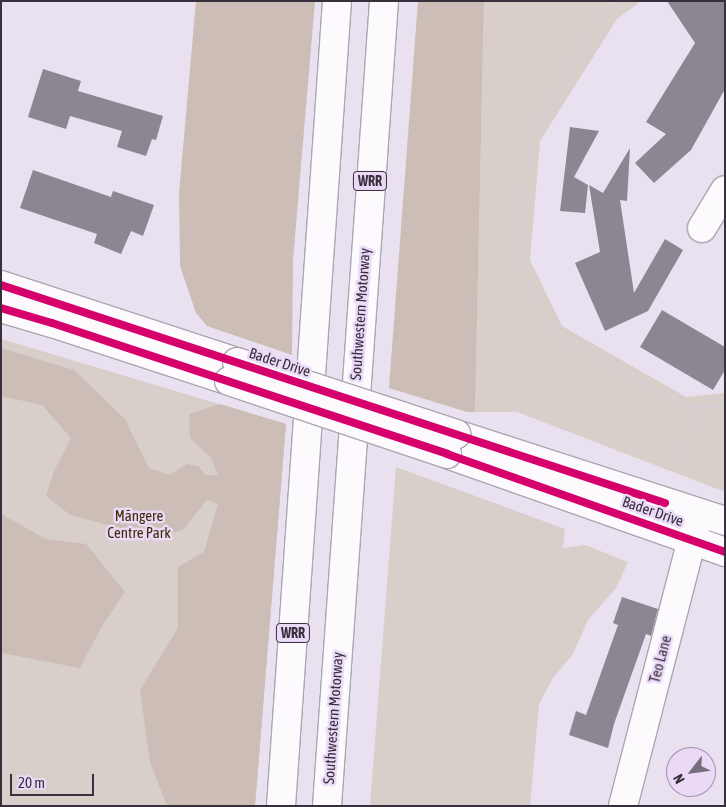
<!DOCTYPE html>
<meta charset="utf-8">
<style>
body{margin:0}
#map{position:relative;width:726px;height:807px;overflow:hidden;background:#e9e0f0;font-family:"Asap Condensed",sans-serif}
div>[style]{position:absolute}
.green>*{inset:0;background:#d8ceca}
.forest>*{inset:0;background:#ccbeb6}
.building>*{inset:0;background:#8d8692}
.path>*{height:3px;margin-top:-1.5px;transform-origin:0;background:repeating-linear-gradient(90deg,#d4d1d6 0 5px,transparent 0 7.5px)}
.roads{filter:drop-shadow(1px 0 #aca5b1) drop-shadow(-1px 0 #aca5b1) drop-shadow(0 1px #aca5b1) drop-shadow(0 -1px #aca5b1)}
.minor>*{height:28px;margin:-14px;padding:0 14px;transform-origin:14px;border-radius:14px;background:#fcfafd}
.secondary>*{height:28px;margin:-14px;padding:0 14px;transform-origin:14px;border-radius:14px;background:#fcfafd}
.motorway>*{height:28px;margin:-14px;padding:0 14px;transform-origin:14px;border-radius:14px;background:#fcfafd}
.bridges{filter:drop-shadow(1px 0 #aca5b1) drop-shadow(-1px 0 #aca5b1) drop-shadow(0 1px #aca5b1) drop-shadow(0 -1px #aca5b1)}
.secondary-bridge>*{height:28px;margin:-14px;padding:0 14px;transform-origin:14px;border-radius:14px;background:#fcfafd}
.cycleway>*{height:8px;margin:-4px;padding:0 4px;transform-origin:4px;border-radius:4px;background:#d6006c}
span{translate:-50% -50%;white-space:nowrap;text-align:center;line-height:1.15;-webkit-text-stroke:5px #ead9f7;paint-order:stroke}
.shield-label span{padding:1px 4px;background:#ead9f7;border:1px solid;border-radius:4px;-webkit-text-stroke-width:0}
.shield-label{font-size:14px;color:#37303c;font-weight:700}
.street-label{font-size:15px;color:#37303c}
.park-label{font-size:15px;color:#3e2b04}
.frame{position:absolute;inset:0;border:2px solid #37303c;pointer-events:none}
.north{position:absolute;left:666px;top:747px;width:50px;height:50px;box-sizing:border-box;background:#ead9f7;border:1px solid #a295ac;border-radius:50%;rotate:240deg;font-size:14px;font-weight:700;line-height:20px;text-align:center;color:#37303c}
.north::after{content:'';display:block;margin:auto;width:18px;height:22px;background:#756e7b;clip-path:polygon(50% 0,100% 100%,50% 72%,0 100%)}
.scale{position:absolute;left:10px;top:774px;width:84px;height:22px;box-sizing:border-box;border:2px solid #37303c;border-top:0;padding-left:6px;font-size:15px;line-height:18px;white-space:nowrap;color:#37303c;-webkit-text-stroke:4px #ead9f7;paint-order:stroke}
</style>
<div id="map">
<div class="green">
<i style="clip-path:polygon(484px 1px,641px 1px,617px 19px,540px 141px,530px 260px,562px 326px,686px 397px,725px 393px,725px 492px,517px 412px,475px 412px)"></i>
<i style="clip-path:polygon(1px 339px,286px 424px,255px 806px,1px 806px)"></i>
<i style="clip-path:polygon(396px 467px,565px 529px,563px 548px,585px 545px,628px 562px,616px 588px,588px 620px,573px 654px,553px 678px,539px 704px,530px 806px,370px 806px)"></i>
</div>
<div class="forest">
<i style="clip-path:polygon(196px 1px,315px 1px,293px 260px,292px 355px,207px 326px,196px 313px,180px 266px,179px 193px)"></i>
<i style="clip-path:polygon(418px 1px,484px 1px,475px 412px,467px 412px,389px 388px)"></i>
<i style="clip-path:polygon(1px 348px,74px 370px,125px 419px,149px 468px,170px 475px,187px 464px,198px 466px,206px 475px,218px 475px,211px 458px,190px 438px,189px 414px,220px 404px,286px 424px,255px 806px,167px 806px,150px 762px,140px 690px,178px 628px,178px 567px,204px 552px,218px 504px,207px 500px,183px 530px,143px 540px,124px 529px,70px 515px,46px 496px,54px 471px,71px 438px,42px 405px,1px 396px)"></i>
<i style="clip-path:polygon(1px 514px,46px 539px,86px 544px,125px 592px,102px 626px,80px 668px,1px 653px)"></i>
</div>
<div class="building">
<i style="clip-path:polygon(667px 1px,725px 1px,725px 89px,691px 150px,654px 183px,635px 163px,666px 134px,646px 122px,695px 43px)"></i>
<i style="clip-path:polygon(43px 69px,81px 81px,78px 91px,163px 116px,156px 140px,152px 139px,146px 156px,117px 147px,122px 131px,70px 116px,66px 129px,28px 117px)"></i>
<i style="clip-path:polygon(570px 127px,599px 131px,574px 177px,588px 185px,585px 213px,560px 211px)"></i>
<i style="clip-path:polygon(630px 148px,627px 201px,620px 200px,634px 293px,665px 239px,683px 250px,648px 311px,605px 331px,575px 263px,600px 252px,589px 185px,603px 193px)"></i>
<i style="clip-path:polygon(33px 170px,111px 197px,113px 191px,154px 205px,143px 236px,131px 231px,121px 254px,94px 243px,97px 234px,20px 208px)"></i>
<i style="clip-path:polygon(662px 310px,725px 347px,725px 370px,713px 390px,640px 347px)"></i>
<i style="clip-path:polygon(622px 597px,658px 609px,651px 636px,646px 634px,614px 724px,608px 748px,569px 735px,576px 711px,586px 715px,618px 625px,613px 623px)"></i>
</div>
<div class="path">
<i style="left:615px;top:1px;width:19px;rotate:144deg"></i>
<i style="left:600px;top:12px;width:141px;rotate:118.9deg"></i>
<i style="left:532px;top:135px;width:126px;rotate:95.9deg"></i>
<i style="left:519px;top:260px;width:86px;rotate:63.1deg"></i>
<i style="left:558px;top:337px;width:155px;rotate:27.2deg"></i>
<i style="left:677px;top:467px;width:62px;rotate:-72.1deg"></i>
<i style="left:696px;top:408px;width:29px;rotate:-10deg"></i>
</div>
<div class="roads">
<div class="minor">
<i style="left:702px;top:228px;width:44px;rotate:-58.8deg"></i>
<i style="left:623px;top:806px;width:299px;rotate:-75.5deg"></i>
</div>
<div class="secondary">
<i style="left:1px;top:285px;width:248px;rotate:18.1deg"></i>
<i style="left:1px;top:308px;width:53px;rotate:16.4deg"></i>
<i style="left:52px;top:323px;width:186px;rotate:18.1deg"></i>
<i style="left:456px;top:434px;width:283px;rotate:17.9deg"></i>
<i style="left:447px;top:454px;width:295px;rotate:19.4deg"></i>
</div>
<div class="motorway">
<i style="left:281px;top:806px;width:807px;rotate:-86.02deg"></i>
<i style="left:327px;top:806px;width:807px;rotate:-85.95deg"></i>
</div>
</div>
<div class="bridges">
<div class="secondary-bridge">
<i style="left:237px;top:362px;width:231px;rotate:18.2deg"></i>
<i style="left:229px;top:381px;width:230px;rotate:18.5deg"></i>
</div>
</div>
<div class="cycleway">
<i style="left:1px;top:285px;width:699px;rotate:18.18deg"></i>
<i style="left:1px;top:308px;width:53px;rotate:16.4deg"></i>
<i style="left:52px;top:323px;width:416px;rotate:18.3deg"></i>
<i style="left:447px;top:454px;width:295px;rotate:19.4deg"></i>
</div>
<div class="shield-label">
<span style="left:370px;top:181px">WRR</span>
<span style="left:293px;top:633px">WRR</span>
</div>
<div class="street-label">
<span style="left:360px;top:314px;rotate:-86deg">Southwestern Motorway</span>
<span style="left:280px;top:362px;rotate:18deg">Bader Drive</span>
<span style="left:653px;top:511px;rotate:19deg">Bader Drive</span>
<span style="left:660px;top:659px;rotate:-75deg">Teo Lane</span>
<span style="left:333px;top:718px;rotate:-86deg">Southwestern Motorway</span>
</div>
<div class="park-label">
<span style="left:139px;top:524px">Māngere<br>Centre Park</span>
</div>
<div class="frame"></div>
<div class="north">N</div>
<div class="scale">20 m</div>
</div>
